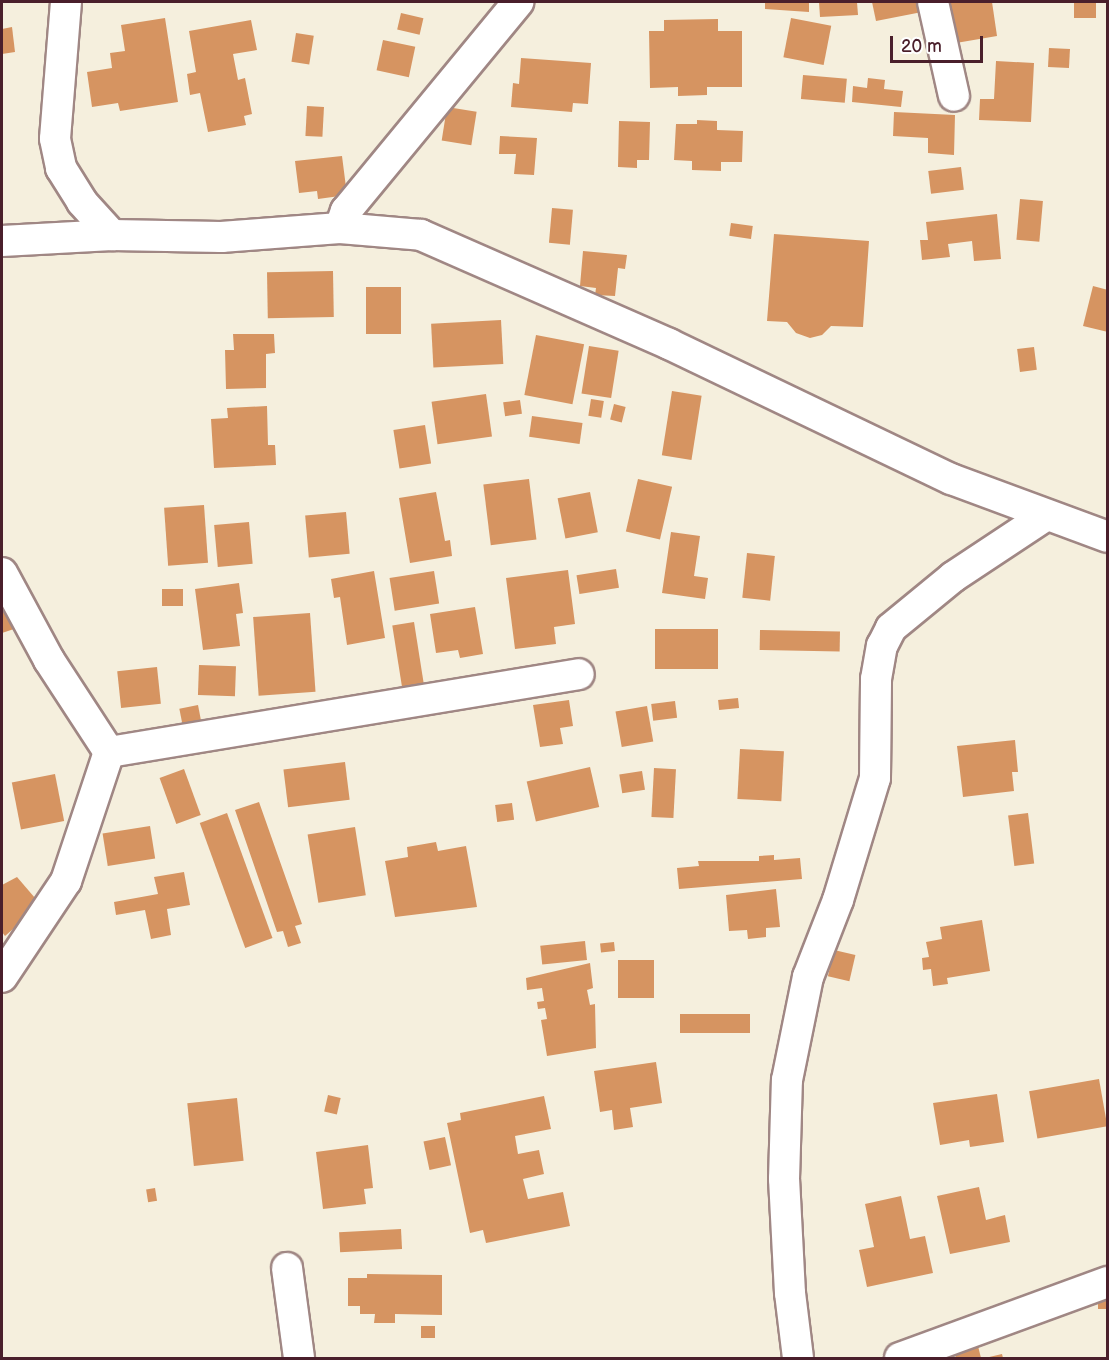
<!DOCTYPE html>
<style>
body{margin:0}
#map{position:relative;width:1109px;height:1360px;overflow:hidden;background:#f5efdd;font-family:"Balsamiq Sans",sans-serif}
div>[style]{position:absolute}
.building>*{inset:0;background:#d69461;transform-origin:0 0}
.roads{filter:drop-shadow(2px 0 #a08784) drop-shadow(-2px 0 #a08784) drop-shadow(0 2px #a08784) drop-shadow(0 -2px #a08784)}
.minor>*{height:30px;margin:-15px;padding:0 15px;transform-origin:15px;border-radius:15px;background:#fff}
span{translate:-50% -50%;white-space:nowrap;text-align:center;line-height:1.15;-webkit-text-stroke:6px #fff;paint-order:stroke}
.frame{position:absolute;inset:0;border:3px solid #4a1f2b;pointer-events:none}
.scale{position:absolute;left:890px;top:36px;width:93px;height:27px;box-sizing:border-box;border:3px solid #4a1f2b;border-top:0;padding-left:8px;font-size:18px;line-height:21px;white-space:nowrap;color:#4a1f2b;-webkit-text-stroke:4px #fff;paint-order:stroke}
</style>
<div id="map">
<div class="building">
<i style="clip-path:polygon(765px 2px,809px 2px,809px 12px,765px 9px)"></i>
<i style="clip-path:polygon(819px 2px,857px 2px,858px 15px,820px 17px)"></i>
<i style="clip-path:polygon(872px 2px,920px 2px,922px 12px,876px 21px)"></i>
<i style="clip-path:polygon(950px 2px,992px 2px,997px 36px,956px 43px)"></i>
<i style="left:1074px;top:2px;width:22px;height:16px"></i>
<i style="left:401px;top:13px;width:23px;height:17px;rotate:13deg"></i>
<i style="clip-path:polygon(165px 18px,178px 102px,120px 111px,118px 103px,92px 107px,87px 72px,112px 68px,110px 53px,125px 51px,121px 25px)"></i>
<i style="left:791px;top:18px;width:41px;height:40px;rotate:11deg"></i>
<i style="clip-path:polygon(718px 19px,718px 31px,742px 31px,742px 87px,707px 87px,707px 95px,678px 96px,678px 87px,650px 88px,649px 31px,664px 31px,664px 20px)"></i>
<i style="clip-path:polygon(251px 20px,257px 50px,233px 54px,238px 80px,245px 78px,252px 114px,244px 116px,246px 125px,208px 132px,200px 93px,190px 95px,187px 74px,196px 72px,189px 31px)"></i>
<i style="clip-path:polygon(12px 27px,15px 52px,2px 54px,2px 29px)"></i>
<i style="left:296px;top:33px;width:18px;height:29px;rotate:9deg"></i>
<i style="left:383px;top:40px;width:33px;height:31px;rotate:12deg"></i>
<i style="left:1049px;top:48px;width:21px;height:19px;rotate:3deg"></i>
<i style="clip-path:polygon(521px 58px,591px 63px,588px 104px,573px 103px,572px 112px,511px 107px,513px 83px,519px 84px)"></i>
<i style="clip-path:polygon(996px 61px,1034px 63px,1031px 122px,979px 120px,980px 99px,994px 99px)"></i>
<i style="left:803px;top:75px;width:44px;height:24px;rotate:5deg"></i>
<i style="clip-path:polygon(868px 78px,885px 80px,884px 89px,903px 91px,901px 107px,852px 102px,853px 86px,867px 88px)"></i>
<i style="left:307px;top:106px;width:17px;height:30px;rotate:3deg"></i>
<i style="left:447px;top:107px;width:30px;height:34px;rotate:9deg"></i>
<i style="clip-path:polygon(894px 112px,955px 115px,954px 155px,928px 153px,928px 138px,893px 136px)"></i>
<i style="clip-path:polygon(697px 120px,717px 121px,717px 130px,743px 131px,742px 162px,721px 162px,721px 171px,692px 170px,692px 161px,674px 160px,676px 124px,697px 124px)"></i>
<i style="clip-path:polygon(619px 121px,650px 122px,649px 160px,637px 160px,637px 168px,618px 167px)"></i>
<i style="clip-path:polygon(500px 136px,537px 138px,534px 175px,514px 174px,516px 154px,499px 154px)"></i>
<i style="clip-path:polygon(342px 156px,347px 195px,318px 199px,317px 191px,299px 193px,295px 161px)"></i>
<i style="left:961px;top:167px;width:23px;height:33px;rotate:83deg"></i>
<i style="left:1020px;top:199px;width:23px;height:41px;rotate:5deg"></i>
<i style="left:552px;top:208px;width:21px;height:35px;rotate:5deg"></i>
<i style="clip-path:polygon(997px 214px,1001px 259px,974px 261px,972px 241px,948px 244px,950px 257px,922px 260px,920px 240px,928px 240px,926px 222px)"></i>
<i style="left:731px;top:223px;width:22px;height:13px;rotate:8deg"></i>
<i style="clip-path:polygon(774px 234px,869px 241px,863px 327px,831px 326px,822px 335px,810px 338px,796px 333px,787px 322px,767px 321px)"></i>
<i style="clip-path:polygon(583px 251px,627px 255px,625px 269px,618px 268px,615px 296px,595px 295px,596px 288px,580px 286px)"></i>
<i style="left:333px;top:271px;width:46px;height:66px;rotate:89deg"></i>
<i style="clip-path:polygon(1093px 286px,1108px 290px,1108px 332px,1083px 326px)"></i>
<i style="left:401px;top:287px;width:47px;height:35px;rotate:90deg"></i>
<i style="left:501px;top:320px;width:44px;height:70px;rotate:87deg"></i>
<i style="clip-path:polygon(233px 334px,274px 334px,275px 353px,266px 354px,266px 388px,226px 389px,225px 350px,234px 350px)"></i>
<i style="left:536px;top:335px;width:49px;height:61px;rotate:11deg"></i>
<i style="left:589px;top:346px;width:30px;height:48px;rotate:9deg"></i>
<i style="left:1034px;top:347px;width:23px;height:17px;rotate:83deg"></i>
<i style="left:672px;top:391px;width:30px;height:65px;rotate:9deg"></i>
<i style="left:486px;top:394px;width:43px;height:55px;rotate:82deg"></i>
<i style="left:591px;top:399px;width:13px;height:17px;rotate:9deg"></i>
<i style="left:520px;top:400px;width:14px;height:17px;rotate:82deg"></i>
<i style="left:614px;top:404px;width:12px;height:16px;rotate:14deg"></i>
<i style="clip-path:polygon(267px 406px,268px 445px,275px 445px,276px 465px,214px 468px,211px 419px,228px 418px,227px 408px)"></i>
<i style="left:532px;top:416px;width:51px;height:21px;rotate:8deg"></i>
<i style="left:425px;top:425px;width:39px;height:32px;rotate:81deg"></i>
<i style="left:529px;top:479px;width:61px;height:46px;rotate:83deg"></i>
<i style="left:638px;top:479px;width:35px;height:54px;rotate:13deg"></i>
<i style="clip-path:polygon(436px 492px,445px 541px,450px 540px,452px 556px,410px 563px,399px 498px)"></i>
<i style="left:590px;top:492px;width:41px;height:33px;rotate:79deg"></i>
<i style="left:204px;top:505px;width:58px;height:40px;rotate:86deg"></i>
<i style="left:346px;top:512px;width:42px;height:41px;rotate:85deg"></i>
<i style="left:249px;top:522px;width:42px;height:35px;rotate:85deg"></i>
<i style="clip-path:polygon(671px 532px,700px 536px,694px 576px,708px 578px,705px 599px,662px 593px)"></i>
<i style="left:747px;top:553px;width:28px;height:45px;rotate:6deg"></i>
<i style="left:616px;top:569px;width:19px;height:40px;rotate:81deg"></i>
<i style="clip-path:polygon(568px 570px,575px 624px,554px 627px,556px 644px,515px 649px,506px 578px)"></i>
<i style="clip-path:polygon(374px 571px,385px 638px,347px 645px,340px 597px,334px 598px,331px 579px)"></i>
<i style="left:434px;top:571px;width:33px;height:45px;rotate:81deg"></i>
<i style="clip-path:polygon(239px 583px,243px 613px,236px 614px,240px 646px,203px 650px,195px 589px)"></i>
<i style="left:162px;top:589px;width:21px;height:17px"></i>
<i style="clip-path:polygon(10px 607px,17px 628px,2px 633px,2px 609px)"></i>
<i style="clip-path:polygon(475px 607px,483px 654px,460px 658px,458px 650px,436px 653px,430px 614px)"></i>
<i style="left:310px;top:613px;width:79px;height:57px;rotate:86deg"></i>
<i style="left:414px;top:622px;width:68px;height:22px;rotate:81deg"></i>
<i style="left:655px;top:629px;width:63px;height:40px"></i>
<i style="left:760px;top:630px;width:80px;height:20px;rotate:1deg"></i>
<i style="left:199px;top:665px;width:37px;height:30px;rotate:2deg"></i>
<i style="left:157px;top:667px;width:37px;height:40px;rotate:84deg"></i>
<i style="left:738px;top:698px;width:10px;height:20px;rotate:84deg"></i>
<i style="clip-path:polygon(569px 700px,573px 726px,560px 728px,563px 744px,540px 747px,533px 705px)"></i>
<i style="left:675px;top:701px;width:17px;height:24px;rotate:83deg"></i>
<i style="left:198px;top:705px;width:16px;height:19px;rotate:79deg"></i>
<i style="left:647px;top:706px;width:36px;height:32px;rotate:80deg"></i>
<i style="clip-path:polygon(1015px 740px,1018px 772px,1012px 772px,1014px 791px,963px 797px,957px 746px)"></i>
<i style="left:740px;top:749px;width:44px;height:50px;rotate:3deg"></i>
<i style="left:345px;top:762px;width:38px;height:62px;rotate:83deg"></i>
<i style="left:590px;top:767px;width:41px;height:65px;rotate:77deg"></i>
<i style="left:654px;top:768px;width:22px;height:49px;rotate:3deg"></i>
<i style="left:184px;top:769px;width:49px;height:26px;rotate:70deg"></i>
<i style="left:642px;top:771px;width:19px;height:23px;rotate:81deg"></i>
<i style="left:55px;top:774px;width:48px;height:44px;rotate:79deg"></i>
<i style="clip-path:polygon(259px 802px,302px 924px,295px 926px,301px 943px,288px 947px,283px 931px,277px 932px,235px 810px)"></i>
<i style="left:512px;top:803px;width:17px;height:17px;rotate:83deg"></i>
<i style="left:227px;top:813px;width:133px;height:29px;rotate:70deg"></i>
<i style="left:1028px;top:813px;width:51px;height:20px;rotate:83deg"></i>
<i style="left:150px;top:826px;width:33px;height:48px;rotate:81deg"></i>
<i style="left:355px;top:827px;width:69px;height:48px;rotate:81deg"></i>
<i style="clip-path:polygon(436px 842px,438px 851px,466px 846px,477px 907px,395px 917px,385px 861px,408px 857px,407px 847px)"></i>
<i style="clip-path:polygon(774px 855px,774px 860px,800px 858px,802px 879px,679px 889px,677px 868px,699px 866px,698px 861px,759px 861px,759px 856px)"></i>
<i style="clip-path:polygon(184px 872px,190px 905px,167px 909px,171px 935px,151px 939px,145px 910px,116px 915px,114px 902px,158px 894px,154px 877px)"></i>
<i style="clip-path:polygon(17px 877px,41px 905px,5px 936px,2px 932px,2px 885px)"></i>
<i style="clip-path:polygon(776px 889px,780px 927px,766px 928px,766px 937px,748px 939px,747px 930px,729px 931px,726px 895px)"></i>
<i style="clip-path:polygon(982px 920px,990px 971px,947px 978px,948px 984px,933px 986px,931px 969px,923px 970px,922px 958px,929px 957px,926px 942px,942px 939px,940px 927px)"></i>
<i style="left:585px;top:941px;width:19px;height:45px;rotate:84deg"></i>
<i style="left:614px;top:942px;width:9px;height:14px;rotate:84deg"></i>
<i style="left:834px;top:950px;width:22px;height:27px;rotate:13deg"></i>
<i style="left:654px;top:960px;width:38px;height:36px;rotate:90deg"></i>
<i style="clip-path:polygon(590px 963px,593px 988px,587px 990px,590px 1005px,595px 1004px,596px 1048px,547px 1056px,541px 1020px,547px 1019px,545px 1008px,538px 1009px,537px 1002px,544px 1001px,542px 988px,527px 990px,526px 978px)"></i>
<i style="left:750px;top:1014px;width:19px;height:70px;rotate:90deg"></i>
<i style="clip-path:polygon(656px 1062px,662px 1103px,630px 1108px,633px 1127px,614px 1130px,612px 1110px,600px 1112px,594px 1071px)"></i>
<i style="left:1099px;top:1079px;width:48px;height:71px;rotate:80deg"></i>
<i style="clip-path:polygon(997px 1094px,1004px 1142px,970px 1147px,969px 1140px,940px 1145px,933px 1103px)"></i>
<i style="left:328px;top:1095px;width:13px;height:17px;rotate:13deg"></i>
<i style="clip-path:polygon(544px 1096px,551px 1129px,515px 1136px,518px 1154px,539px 1150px,544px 1174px,523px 1179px,528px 1199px,563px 1192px,570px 1226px,486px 1243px,483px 1230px,470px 1233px,447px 1123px,461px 1120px,460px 1113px)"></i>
<i style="left:237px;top:1098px;width:63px;height:50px;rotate:84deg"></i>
<i style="left:445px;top:1137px;width:29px;height:22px;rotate:78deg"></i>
<i style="clip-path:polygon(368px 1145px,373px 1188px,364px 1189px,366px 1204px,323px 1209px,316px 1152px)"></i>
<i style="clip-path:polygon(979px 1187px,986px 1220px,1005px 1215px,1010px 1242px,950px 1254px,937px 1196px)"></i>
<i style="left:155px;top:1188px;width:13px;height:9px;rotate:81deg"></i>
<i style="clip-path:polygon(901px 1196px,910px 1239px,925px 1236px,933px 1273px,867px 1287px,859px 1250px,874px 1247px,865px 1204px)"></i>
<i style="left:401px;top:1229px;width:20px;height:62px;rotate:87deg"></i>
<i style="clip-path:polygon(367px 1274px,442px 1275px,442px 1315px,395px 1314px,395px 1323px,374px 1323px,375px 1314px,360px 1314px,360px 1306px,348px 1306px,348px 1278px,367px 1278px)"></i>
<i style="left:1108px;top:1297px;width:12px;height:10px;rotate:90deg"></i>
<i style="left:421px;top:1326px;width:14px;height:12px"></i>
<i style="clip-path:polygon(977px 1342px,981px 1358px,956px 1358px,953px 1347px)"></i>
<i style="clip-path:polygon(1002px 1354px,1003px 1358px,985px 1358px)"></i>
</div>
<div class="roads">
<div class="minor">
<i style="left:66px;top:2px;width:137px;rotate:94.6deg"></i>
<i style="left:55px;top:139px;width:30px;rotate:78deg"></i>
<i style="left:61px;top:168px;width:40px;rotate:58deg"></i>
<i style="left:82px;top:202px;width:45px;rotate:47.7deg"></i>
<i style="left:933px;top:2px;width:96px;rotate:77.4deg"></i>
<i style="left:340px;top:228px;width:18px;rotate:-71deg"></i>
<i style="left:346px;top:211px;width:271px;rotate:-50.5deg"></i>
<i style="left:2px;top:241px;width:110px;rotate:-3.1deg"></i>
<i style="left:112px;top:235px;width:109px;rotate:1.1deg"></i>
<i style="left:221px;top:237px;width:119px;rotate:-4.3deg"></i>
<i style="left:340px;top:228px;width:81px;rotate:4.9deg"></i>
<i style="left:421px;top:235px;width:271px;rotate:23.7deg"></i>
<i style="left:669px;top:344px;width:313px;rotate:25.6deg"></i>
<i style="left:951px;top:479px;width:167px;rotate:20.3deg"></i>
<i style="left:2px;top:573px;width:99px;rotate:61.6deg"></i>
<i style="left:49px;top:660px;width:110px;rotate:56.9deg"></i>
<i style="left:109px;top:752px;width:136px;rotate:108.4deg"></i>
<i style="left:66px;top:881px;width:115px;rotate:123.7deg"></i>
<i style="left:109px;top:752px;width:476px;rotate:-9.4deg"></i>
<i style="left:287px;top:1268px;width:91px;rotate:82.4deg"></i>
<i style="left:798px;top:1358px;width:65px;rotate:-97deg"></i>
<i style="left:790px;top:1293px;width:114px;rotate:-93deg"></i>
<i style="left:784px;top:1179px;width:99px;rotate:-88.3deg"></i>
<i style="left:787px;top:1080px;width:105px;rotate:-78.5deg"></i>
<i style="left:808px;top:977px;width:83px;rotate:-68.7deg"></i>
<i style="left:838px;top:900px;width:127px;rotate:-73.1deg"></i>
<i style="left:875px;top:778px;width:99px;rotate:-89.4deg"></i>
<i style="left:876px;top:679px;width:34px;rotate:-80deg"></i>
<i style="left:882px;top:646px;width:20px;rotate:-63deg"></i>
<i style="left:891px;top:628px;width:80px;rotate:-39.4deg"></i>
<i style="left:953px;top:577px;width:110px;rotate:-33.5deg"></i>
<i style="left:900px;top:1358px;width:221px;rotate:-20.1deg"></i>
</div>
</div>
<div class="frame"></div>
<div class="scale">20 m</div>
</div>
